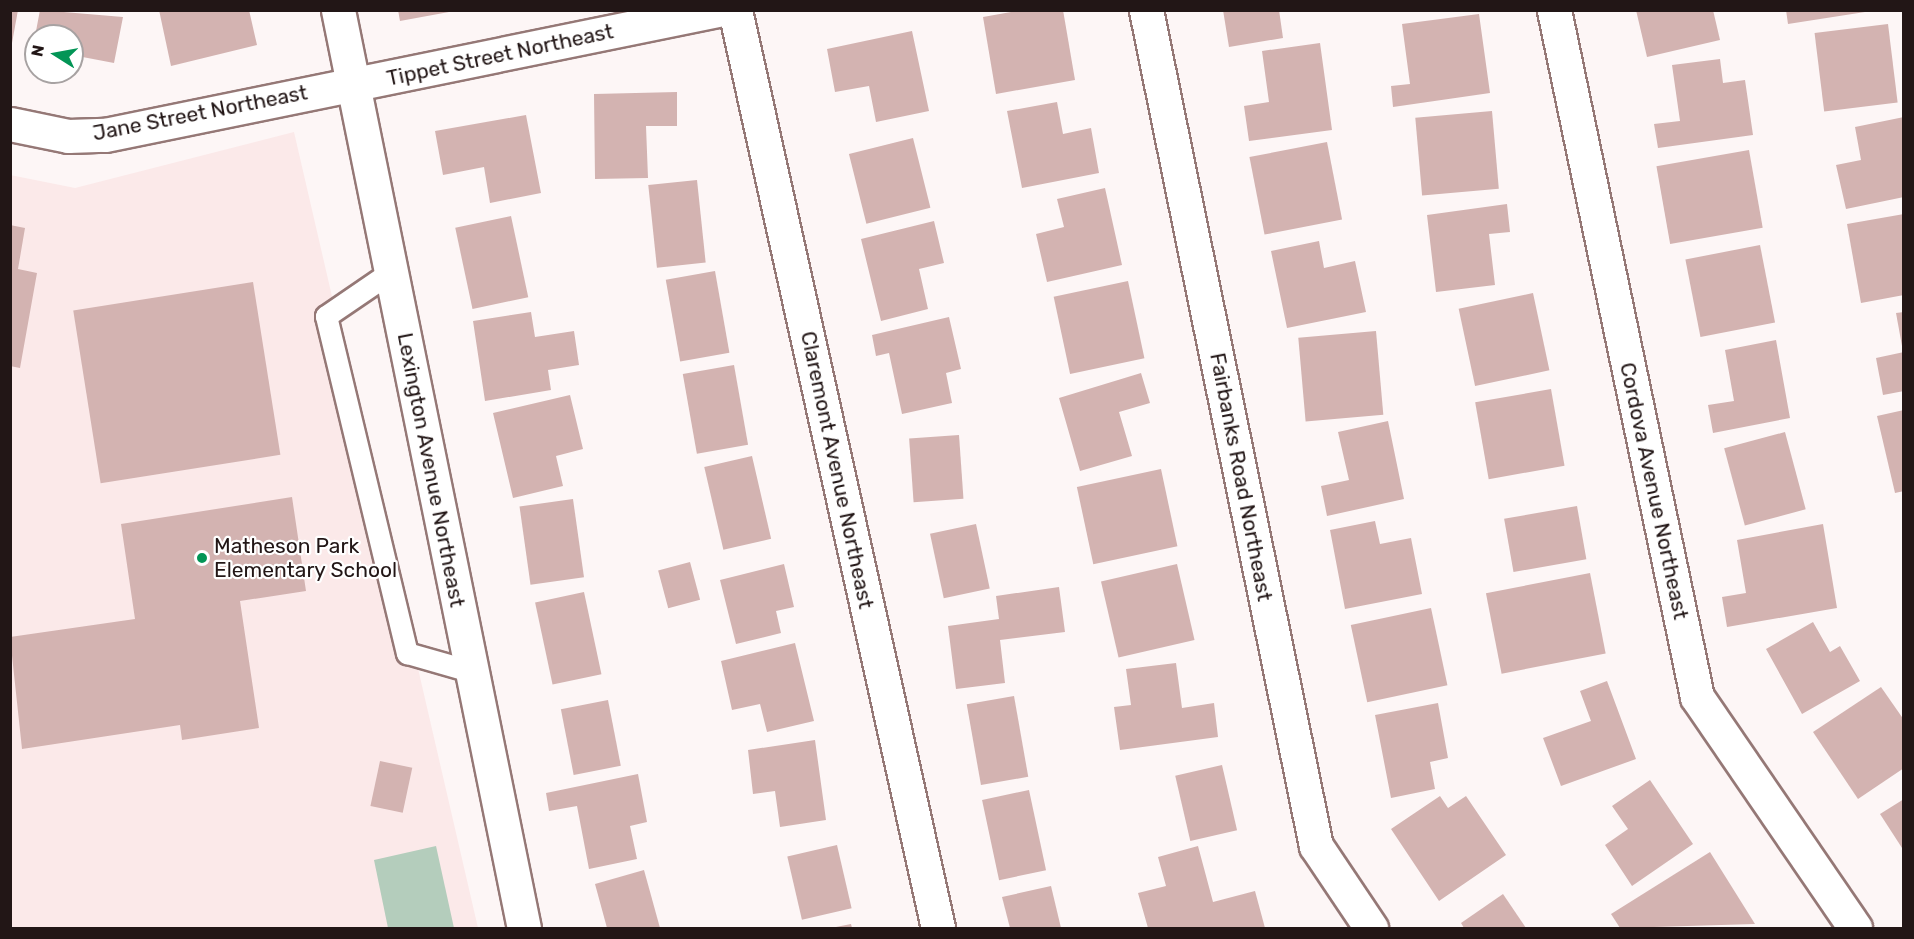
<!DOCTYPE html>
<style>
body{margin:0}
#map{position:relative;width:1914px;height:939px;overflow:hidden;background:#fdf6f6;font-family:Rubik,sans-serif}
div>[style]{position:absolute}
.built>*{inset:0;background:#fbe9e9}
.green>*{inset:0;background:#b4cdbc}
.building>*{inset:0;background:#d3b3b1;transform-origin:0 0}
.roads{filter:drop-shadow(2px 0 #957876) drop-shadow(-2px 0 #957876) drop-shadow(0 2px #957876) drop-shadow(0 -2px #957876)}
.lane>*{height:21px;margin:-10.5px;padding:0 10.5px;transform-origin:10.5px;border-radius:10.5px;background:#fff}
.street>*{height:33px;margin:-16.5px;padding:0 16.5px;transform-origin:16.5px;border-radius:16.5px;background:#fff}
.dots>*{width:16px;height:16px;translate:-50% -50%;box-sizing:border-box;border:3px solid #fff;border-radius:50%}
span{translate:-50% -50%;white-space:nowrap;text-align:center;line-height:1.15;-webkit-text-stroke:4.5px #fff;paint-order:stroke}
.street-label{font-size:21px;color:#221616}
.poi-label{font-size:21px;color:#221616}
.left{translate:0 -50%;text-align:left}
.frame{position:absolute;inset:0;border:12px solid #221616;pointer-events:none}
.north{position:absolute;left:24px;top:24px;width:60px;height:60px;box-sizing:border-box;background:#fff;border:2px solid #a7a2a2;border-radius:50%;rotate:281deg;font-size:16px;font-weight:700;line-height:24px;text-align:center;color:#221616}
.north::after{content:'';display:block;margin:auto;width:21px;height:27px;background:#039556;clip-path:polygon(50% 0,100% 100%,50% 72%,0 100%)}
</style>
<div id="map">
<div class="built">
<i style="clip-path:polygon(294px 132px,478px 928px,11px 928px,10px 175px,75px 188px)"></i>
</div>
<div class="green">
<i style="clip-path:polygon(436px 846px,454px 928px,388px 928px,374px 860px)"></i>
</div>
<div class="building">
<i style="clip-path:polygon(10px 10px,18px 10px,12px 43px,10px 43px)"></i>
<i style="clip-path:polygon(40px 10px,123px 17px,114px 63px,72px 55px,72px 36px,36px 36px,33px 47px)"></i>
<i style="clip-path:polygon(159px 10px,249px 10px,257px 45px,171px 66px)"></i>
<i style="clip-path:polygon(398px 10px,449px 10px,449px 12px,400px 21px)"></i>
<i style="clip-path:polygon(1022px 10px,1063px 10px,1075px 80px,996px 94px,983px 17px)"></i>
<i style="clip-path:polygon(1223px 10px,1279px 10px,1283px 38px,1229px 47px)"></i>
<i style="clip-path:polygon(1636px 10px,1713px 10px,1720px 40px,1647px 57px)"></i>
<i style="clip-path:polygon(1786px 10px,1865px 10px,1865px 12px,1788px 24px)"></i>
<i style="clip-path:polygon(1479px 14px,1490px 93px,1393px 107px,1391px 86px,1410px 84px,1402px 24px)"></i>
<i style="left:1888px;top:24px;width:79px;height:74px;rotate:83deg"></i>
<i style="clip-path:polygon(912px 31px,929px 111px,876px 122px,869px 86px,835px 92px,827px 49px)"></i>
<i style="clip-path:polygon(1320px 43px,1332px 130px,1249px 141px,1244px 106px,1269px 102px,1262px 51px)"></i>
<i style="clip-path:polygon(1720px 59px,1723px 83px,1745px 80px,1753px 135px,1658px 148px,1654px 124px,1680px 121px,1672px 65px)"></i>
<i style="clip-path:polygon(677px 92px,677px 126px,646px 126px,648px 178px,595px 179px,594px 94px)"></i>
<i style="clip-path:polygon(1057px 102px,1063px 134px,1091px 128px,1099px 173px,1022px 188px,1007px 111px)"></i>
<i style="left:1492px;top:111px;width:78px;height:77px;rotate:85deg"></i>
<i style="clip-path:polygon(526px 115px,541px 193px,490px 203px,484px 167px,443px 175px,435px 131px)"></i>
<i style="clip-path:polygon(1904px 117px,1904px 197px,1846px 209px,1836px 165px,1861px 160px,1855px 127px)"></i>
<i style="left:913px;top:138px;width:72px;height:66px;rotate:76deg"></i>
<i style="left:1327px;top:142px;width:79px;height:79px;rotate:79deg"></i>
<i style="left:1749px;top:150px;width:79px;height:94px;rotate:80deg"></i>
<i style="left:697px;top:180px;width:83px;height:49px;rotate:84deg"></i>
<i style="clip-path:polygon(1105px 188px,1122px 265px,1047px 282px,1036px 234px,1064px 227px,1057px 199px)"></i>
<i style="clip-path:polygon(1507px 204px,1510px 232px,1489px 234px,1495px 285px,1436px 292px,1427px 215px)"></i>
<i style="clip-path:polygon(1904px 214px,1904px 295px,1861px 303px,1847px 224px)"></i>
<i style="left:511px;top:216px;width:83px;height:57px;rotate:78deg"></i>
<i style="clip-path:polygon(934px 221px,944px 263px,919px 269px,928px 309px,881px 321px,861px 239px)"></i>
<i style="clip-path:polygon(10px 225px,25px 228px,18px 269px,37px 273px,20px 368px,10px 366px)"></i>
<i style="clip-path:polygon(1319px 241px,1324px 268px,1355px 261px,1366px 312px,1287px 328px,1271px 251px)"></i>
<i style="left:1760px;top:245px;width:79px;height:76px;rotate:79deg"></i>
<i style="left:715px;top:271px;width:83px;height:50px;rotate:80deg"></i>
<i style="left:1128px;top:281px;width:79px;height:76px;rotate:78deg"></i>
<i style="left:253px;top:282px;width:175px;height:182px;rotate:81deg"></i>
<i style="left:1533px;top:293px;width:79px;height:76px;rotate:78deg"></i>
<i style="clip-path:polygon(531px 312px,535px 337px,574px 331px,579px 365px,548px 370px,551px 390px,485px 401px,473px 321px)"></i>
<i style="clip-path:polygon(1904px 312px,1904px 346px,1902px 346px,1896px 313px)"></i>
<i style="clip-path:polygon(949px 317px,961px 369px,946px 373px,952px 403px,902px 414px,889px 353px,876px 356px,872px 335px)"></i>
<i style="left:1376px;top:331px;width:84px;height:78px;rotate:85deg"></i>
<i style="clip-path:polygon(1776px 340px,1790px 418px,1713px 433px,1708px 405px,1734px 401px,1725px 350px)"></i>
<i style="clip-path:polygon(1904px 352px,1904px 391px,1883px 395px,1876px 358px)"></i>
<i style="left:734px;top:365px;width:81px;height:52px;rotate:80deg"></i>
<i style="clip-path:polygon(1141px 373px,1150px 403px,1119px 412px,1132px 456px,1080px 471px,1059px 398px)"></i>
<i style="left:1551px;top:389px;width:78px;height:77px;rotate:80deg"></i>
<i style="clip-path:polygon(570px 395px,583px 449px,556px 456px,563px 486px,513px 498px,493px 413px)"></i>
<i style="clip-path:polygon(1904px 410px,1904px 491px,1895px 493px,1877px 416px)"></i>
<i style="clip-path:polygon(1388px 421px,1404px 499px,1327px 516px,1321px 486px,1349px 480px,1338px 432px)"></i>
<i style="left:1785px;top:432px;width:80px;height:63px;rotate:75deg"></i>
<i style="left:959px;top:435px;width:64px;height:50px;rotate:86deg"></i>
<i style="left:752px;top:456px;width:85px;height:49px;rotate:77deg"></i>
<i style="left:1161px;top:469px;width:79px;height:86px;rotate:78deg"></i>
<i style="clip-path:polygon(292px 497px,306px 591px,240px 601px,259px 728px,182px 740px,180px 725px,22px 749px,10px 637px,135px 619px,121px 524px)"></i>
<i style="left:573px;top:499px;width:79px;height:54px;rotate:82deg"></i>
<i style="left:1577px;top:506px;width:54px;height:74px;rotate:80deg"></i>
<i style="clip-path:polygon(1375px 521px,1380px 544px,1411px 538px,1422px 594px,1345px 609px,1330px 530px)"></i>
<i style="left:976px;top:524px;width:66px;height:47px;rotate:78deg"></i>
<i style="clip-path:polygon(1823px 524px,1837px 608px,1727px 627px,1722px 597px,1746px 593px,1737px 540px)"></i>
<i style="left:690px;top:562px;width:39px;height:33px;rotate:75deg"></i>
<i style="clip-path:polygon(784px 564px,794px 607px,776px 611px,781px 633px,736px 644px,720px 580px)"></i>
<i style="left:1177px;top:564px;width:78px;height:78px;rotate:77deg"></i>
<i style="left:1590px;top:573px;width:82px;height:106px;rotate:79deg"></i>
<i style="clip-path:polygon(1059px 587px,1065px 632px,1000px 640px,1005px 683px,956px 689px,948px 626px,999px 619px,996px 596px)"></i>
<i style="left:584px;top:592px;width:84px;height:50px;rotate:78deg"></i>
<i style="left:1431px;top:608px;width:79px;height:82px;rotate:78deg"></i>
<i style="clip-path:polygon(1813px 622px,1830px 652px,1840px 646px,1860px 681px,1802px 714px,1766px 649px)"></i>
<i style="clip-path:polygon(795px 643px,814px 721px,767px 732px,760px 704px,732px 710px,721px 661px)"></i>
<i style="clip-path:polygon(1176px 663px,1182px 708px,1214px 703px,1218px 737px,1120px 750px,1114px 707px,1131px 705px,1126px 669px)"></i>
<i style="clip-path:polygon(1607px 681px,1636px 759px,1561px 786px,1543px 738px,1591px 721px,1580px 691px)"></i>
<i style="clip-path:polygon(1881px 687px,1904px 720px,1904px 768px,1858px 799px,1813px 732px)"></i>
<i style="left:1014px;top:696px;width:82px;height:48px;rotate:80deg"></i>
<i style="left:608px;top:700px;width:67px;height:48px;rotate:79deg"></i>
<i style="clip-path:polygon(1438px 703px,1448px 758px,1430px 762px,1435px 789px,1391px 798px,1375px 715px)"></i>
<i style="clip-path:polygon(815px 740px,826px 820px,780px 827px,775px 791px,753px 794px,748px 750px)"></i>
<i style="left:380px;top:761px;width:33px;height:46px;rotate:12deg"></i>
<i style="left:1222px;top:765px;width:67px;height:48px;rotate:77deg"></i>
<i style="clip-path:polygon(638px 774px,647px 822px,630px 826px,637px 859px,589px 869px,577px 806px,549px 811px,546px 793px)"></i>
<i style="clip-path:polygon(1650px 780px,1693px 844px,1632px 886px,1605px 845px,1628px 829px,1612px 806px)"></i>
<i style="left:1029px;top:790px;width:82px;height:48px;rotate:78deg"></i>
<i style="clip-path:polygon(1440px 796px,1448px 808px,1466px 796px,1506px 855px,1439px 901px,1391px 829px)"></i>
<i style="clip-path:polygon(1904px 799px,1904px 851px,1880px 814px)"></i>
<i style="left:837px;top:845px;width:65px;height:51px;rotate:77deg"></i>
<i style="clip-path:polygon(1198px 846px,1213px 902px,1255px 891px,1265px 928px,1148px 928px,1138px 893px,1166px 886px,1158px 857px)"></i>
<i style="clip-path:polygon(1710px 852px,1755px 924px,1620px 928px,1611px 914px)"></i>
<i style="clip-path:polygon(644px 870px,660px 928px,607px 928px,595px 884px)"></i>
<i style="clip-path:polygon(1051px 886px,1061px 928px,1010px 928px,1002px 897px)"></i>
<i style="clip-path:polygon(1503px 894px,1526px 928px,1464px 928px,1461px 923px)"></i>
<i style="clip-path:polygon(851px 924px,852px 928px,836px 928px,836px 927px)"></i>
</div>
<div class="roads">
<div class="lane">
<i style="left:392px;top:271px;width:80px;rotate:145.7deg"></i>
<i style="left:326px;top:316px;width:347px;rotate:76.5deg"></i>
<i style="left:407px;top:653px;width:66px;rotate:15.9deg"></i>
</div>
<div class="street">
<i style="left:338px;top:10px;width:937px;rotate:78.55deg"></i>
<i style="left:735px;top:10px;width:940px;rotate:77.53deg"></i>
<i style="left:1146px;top:10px;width:853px;rotate:78.51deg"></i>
<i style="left:1316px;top:846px;width:99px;rotate:56.1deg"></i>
<i style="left:1554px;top:10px;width:702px;rotate:78.24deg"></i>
<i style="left:1697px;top:697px;width:280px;rotate:55.6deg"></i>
<i style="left:10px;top:124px;width:59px;rotate:11.7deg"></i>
<i style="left:68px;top:136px;width:37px;rotate:-2deg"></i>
<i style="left:105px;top:135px;width:625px;rotate:-11.54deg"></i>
</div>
</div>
<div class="dots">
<i style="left:202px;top:558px;background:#039556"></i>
</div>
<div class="street-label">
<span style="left:500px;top:55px;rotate:-12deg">Tippet Street Northeast</span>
<span style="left:200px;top:113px;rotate:-11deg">Jane Street Northeast</span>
<span style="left:431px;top:470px;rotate:79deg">Lexington Avenue Northeast</span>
<span style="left:837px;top:470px;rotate:78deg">Claremont Avenue Northeast</span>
<span style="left:1241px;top:477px;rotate:79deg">Fairbanks Road Northeast</span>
<span style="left:1654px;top:491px;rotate:78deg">Cordova Avenue Northeast</span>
</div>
<div class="poi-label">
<span class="left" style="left:214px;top:558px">Matheson Park<br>Elementary School</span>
</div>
<div class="frame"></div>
<div class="north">N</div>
</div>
